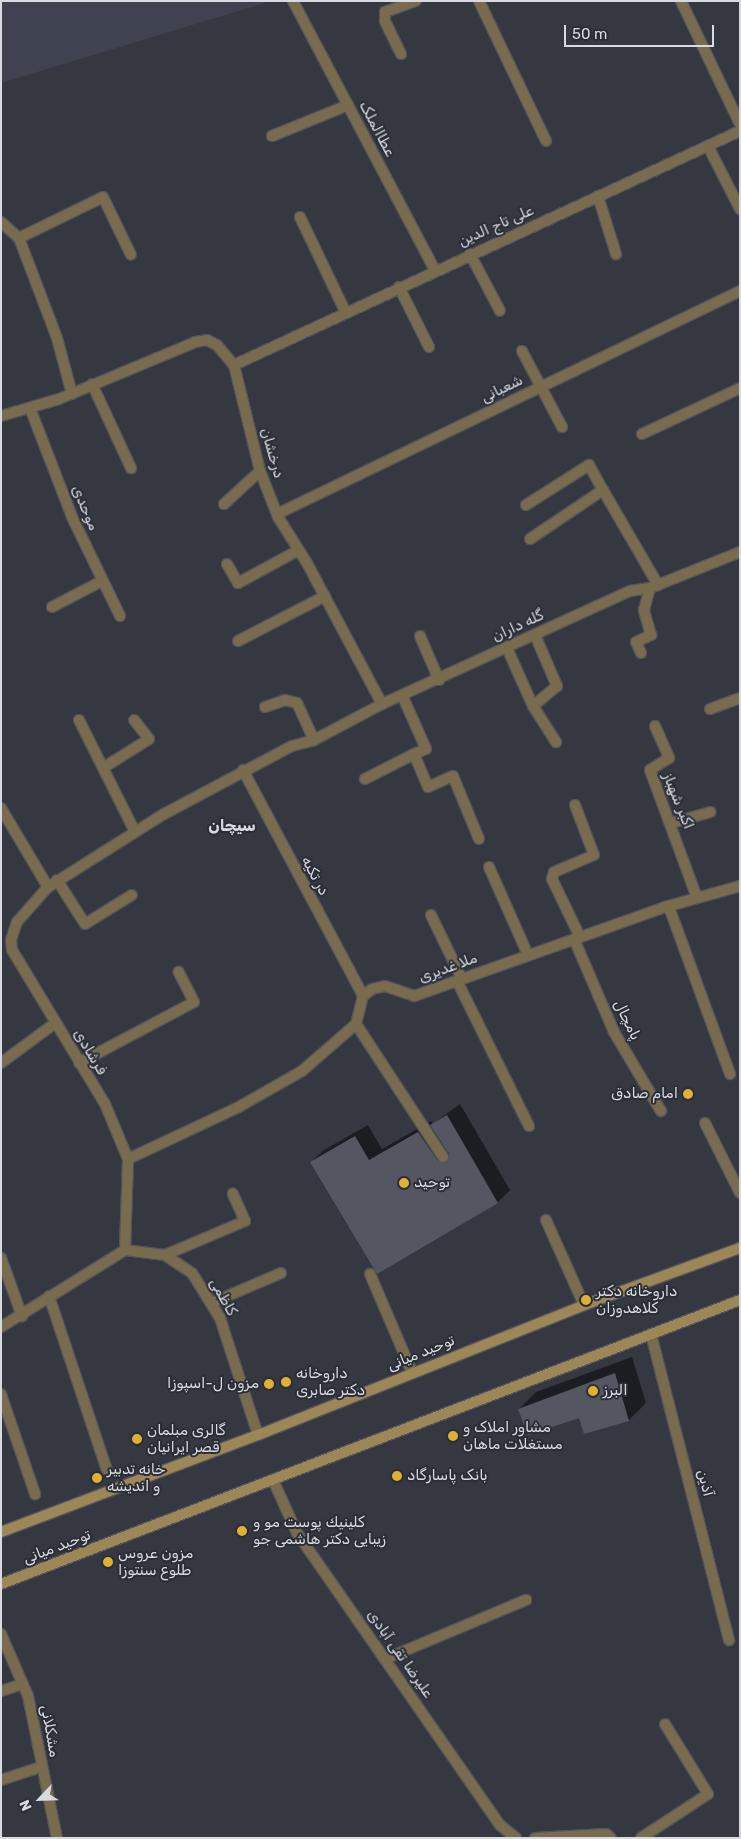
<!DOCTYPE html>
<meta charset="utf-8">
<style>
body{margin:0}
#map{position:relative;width:741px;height:1839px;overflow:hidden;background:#353741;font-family:Rubik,"Noto Sans Arabic",sans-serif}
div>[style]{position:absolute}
.built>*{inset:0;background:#3e4251}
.shadow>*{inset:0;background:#0007}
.building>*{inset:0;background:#545761}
.roads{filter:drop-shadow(1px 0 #53545e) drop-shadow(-1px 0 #53545e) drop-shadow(0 1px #53545e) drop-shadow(0 -1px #53545e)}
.street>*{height:10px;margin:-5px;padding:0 5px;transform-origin:5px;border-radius:5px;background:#796b4d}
.secondary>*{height:10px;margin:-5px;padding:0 5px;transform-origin:5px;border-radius:5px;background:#9d8757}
.dots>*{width:14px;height:14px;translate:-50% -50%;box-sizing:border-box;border:2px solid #2b2d37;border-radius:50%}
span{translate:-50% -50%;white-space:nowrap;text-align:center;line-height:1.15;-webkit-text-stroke:4px #2b2d37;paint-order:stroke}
.street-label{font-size:15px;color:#d9dae1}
.poi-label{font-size:15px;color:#d9dae1}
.right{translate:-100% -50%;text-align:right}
.left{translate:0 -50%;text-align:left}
.neighbourhood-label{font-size:16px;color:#d9dae1;font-weight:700}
.frame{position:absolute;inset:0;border:2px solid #d9dae1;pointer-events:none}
.north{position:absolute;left:15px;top:1774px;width:50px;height:50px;-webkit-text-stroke:4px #2b2d37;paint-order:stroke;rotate:246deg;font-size:14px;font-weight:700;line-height:20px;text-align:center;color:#d9dae1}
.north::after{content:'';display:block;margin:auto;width:18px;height:22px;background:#d9dae1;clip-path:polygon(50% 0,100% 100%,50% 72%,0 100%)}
.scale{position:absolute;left:564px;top:25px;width:150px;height:22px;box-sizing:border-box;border:2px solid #d9dae1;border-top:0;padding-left:6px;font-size:15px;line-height:18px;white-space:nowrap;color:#d9dae1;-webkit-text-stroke:4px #2b2d37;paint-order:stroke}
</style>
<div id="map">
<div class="built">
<i style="clip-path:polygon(1px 1px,265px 1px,265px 3px,1px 83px)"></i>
</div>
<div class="shadow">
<i style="clip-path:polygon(460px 1104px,510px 1190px,498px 1202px,378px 1272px,311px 1162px,324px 1150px,368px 1125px,382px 1149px,431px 1121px,433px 1124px)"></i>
<i style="clip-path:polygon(632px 1357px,646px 1403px,629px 1420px,519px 1409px,536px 1392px)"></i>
</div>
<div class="building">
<i style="clip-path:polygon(447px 1115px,498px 1203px,377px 1274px,310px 1162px,355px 1136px,369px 1160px,418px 1132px,438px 1161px,446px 1163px,449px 1154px,430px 1125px)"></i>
<i style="clip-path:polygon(615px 1373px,629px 1421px,584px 1434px,579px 1418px,528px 1435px,518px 1409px)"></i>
</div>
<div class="roads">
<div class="street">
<i style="left:293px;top:1px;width:304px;rotate:62.2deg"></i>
<i style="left:479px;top:1px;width:155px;rotate:64.4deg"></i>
<i style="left:681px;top:1px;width:136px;rotate:64.4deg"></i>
<i style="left:401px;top:54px;width:37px;rotate:-116deg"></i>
<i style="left:385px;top:21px;width:9px;rotate:-90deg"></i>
<i style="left:385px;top:12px;width:33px;rotate:-20deg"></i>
<i style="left:272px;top:136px;width:82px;rotate:-22.2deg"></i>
<i style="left:708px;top:146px;width:71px;rotate:63.1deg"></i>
<i style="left:598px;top:196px;width:61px;rotate:72.8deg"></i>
<i style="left:300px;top:217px;width:104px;rotate:64.4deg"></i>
<i style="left:1px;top:222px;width:24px;rotate:42deg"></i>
<i style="left:470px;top:254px;width:64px;rotate:62.2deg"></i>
<i style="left:399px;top:287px;width:67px;rotate:63.4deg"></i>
<i style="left:522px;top:351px;width:86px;rotate:62.2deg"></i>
<i style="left:234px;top:365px;width:557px;rotate:-24.82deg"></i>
<i style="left:92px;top:384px;width:93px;rotate:65.1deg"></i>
<i style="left:72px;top:394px;width:58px;rotate:-105deg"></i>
<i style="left:57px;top:338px;width:107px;rotate:-110.8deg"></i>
<i style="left:19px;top:238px;width:93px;rotate:-26deg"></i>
<i style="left:103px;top:197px;width:64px;rotate:64.2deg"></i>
<i style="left:30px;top:408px;width:117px;rotate:68.9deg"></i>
<i style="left:72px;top:517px;width:110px;rotate:64.1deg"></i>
<i style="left:1px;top:416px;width:60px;rotate:-16.3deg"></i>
<i style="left:59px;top:399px;width:147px;rotate:-22.7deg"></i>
<i style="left:195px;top:342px;width:12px;rotate:-9deg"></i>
<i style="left:207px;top:340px;width:11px;rotate:27deg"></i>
<i style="left:217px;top:345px;width:26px;rotate:50deg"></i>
<i style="left:234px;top:365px;width:109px;rotate:76.2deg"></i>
<i style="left:260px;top:471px;width:49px;rotate:68.6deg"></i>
<i style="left:278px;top:517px;width:54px;rotate:57.8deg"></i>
<i style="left:307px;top:563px;width:160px;rotate:62deg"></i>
<i style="left:642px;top:434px;width:108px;rotate:-25.1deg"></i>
<i style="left:224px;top:504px;width:49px;rotate:-42.5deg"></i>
<i style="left:526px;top:505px;width:75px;rotate:-32.4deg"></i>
<i style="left:589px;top:465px;width:29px;rotate:61deg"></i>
<i style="left:277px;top:514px;width:514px;rotate:-25.72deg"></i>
<i style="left:530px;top:539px;width:88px;rotate:-33.9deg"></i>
<i style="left:603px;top:490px;width:110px;rotate:59.9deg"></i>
<i style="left:227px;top:564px;width:22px;rotate:60deg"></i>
<i style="left:238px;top:583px;width:69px;rotate:-28.4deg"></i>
<i style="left:52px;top:607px;width:56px;rotate:-27.5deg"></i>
<i style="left:535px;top:635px;width:56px;rotate:66.7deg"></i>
<i style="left:557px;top:686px;width:31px;rotate:140deg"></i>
<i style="left:533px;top:706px;width:43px;rotate:57.4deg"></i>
<i style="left:420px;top:636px;width:48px;rotate:66.6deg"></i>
<i style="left:238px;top:641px;width:98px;rotate:-27.3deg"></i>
<i style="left:507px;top:648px;width:64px;rotate:65.9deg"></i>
<i style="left:641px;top:653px;width:12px;rotate:-114deg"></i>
<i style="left:636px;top:642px;width:17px;rotate:-25deg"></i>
<i style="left:651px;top:635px;width:26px;rotate:-106deg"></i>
<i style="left:644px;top:610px;width:23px;rotate:-75deg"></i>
<i style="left:402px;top:695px;width:59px;rotate:66deg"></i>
<i style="left:426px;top:749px;width:13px;rotate:157deg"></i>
<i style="left:414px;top:754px;width:36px;rotate:67deg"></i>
<i style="left:428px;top:787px;width:27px;rotate:-24deg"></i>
<i style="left:453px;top:776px;width:68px;rotate:67.6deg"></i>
<i style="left:265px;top:707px;width:21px;rotate:-19deg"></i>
<i style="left:285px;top:700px;width:12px;rotate:14deg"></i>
<i style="left:297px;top:703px;width:41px;rotate:65.3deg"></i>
<i style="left:710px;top:709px;width:32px;rotate:-20deg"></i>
<i style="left:79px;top:720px;width:125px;rotate:63.4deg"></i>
<i style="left:655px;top:726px;width:35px;rotate:66deg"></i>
<i style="left:669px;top:758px;width:22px;rotate:148deg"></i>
<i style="left:650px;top:770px;width:136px;rotate:69.8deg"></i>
<i style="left:103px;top:768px;width:54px;rotate:-32.2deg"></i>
<i style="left:149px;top:739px;width:24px;rotate:-128deg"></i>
<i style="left:243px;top:770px;width:256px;rotate:62deg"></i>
<i style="left:365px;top:779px;width:55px;rotate:-27deg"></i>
<i style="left:575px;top:805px;width:53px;rotate:69.2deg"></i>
<i style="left:594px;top:855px;width:43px;rotate:157deg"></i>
<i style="left:554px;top:872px;width:7px;rotate:106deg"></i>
<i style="left:552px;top:879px;width:64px;rotate:64.2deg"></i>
<i style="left:1px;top:808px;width:92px;rotate:59.3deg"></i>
<i style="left:672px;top:823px;width:40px;rotate:-16deg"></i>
<i style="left:489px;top:867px;width:96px;rotate:66.1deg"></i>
<i style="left:57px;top:880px;width:52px;rotate:57.5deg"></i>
<i style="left:85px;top:924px;width:55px;rotate:-31.7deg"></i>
<i style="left:669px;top:907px;width:178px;rotate:69.9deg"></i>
<i style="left:431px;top:915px;width:71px;rotate:64.2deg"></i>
<i style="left:574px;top:939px;width:101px;rotate:66.7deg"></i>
<i style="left:614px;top:1032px;width:92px;rotate:59.3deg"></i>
<i style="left:457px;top:981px;width:162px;rotate:63.6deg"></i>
<i style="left:356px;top:1024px;width:159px;rotate:56.8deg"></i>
<i style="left:1px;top:1063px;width:67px;rotate:-36.5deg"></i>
<i style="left:79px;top:1063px;width:130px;rotate:-27.9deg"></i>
<i style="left:194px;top:1002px;width:34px;rotate:-117deg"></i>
<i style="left:705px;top:1123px;width:78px;rotate:63.4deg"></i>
<i style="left:128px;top:1159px;width:120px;rotate:-25.1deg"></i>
<i style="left:237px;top:1108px;width:75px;rotate:-29.6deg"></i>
<i style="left:302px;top:1071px;width:72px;rotate:-41deg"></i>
<i style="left:356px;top:1024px;width:29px;rotate:-76deg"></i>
<i style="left:363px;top:996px;width:11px;rotate:-38deg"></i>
<i style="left:372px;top:989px;width:13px;rotate:-13deg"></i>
<i style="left:385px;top:986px;width:31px;rotate:19deg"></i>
<i style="left:414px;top:996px;width:266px;rotate:-19.5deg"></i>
<i style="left:665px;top:907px;width:78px;rotate:-15.6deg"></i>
<i style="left:546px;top:1220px;width:93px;rotate:65.9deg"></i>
<i style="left:125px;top:1250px;width:91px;rotate:-88.1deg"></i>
<i style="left:128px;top:1159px;width:60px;rotate:-112.7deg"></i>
<i style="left:105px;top:1104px;width:180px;rotate:-121.1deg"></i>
<i style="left:12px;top:950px;width:10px;rotate:-96deg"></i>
<i style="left:11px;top:940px;width:19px;rotate:-72deg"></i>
<i style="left:17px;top:922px;width:47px;rotate:-48.5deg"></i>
<i style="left:48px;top:887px;width:137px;rotate:-32.2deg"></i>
<i style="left:164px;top:814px;width:145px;rotate:-28deg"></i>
<i style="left:292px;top:746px;width:23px;rotate:-15deg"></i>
<i style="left:314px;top:740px;width:77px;rotate:-27.9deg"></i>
<i style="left:382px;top:704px;width:273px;rotate:-24.5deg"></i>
<i style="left:630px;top:591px;width:20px;rotate:-9deg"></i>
<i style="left:650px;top:588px;width:97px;rotate:-21.8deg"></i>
<i style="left:125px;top:1250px;width:40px;rotate:7.1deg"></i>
<i style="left:165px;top:1255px;width:32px;rotate:34deg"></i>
<i style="left:192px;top:1273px;width:53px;rotate:58.1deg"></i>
<i style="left:220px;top:1318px;width:123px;rotate:72deg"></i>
<i style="left:165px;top:1255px;width:87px;rotate:-23deg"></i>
<i style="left:245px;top:1221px;width:30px;rotate:-114deg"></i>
<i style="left:1px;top:1258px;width:62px;rotate:70.1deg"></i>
<i style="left:370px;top:1274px;width:107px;rotate:66.8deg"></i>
<i style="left:49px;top:1296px;width:183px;rotate:71.6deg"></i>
<i style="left:211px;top:1303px;width:76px;rotate:-23.2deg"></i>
<i style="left:1px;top:1327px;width:146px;rotate:-31.8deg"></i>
<i style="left:651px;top:1334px;width:316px;rotate:75.7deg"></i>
<i style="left:1px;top:1394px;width:106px;rotate:71.2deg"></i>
<i style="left:273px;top:1480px;width:58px;rotate:65.6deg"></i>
<i style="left:297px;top:1533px;width:356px;rotate:55.2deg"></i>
<i style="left:500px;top:1825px;width:21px;rotate:39deg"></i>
<i style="left:1px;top:1634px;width:68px;rotate:66.5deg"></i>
<i style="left:28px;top:1696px;width:145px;rotate:78.5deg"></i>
<i style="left:385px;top:1659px;width:153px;rotate:-22.7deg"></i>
<i style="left:1px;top:1691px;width:23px;rotate:-18deg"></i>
<i style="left:1px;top:1780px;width:42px;rotate:-18deg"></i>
<i style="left:535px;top:1838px;width:71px;rotate:-3.2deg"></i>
<i style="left:606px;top:1834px;width:6px;rotate:39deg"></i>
<i style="left:641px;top:1838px;width:80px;rotate:-33.3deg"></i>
<i style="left:708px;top:1794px;width:82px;rotate:-121.6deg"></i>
</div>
<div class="secondary">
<i style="left:1px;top:1532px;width:275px;rotate:-20.7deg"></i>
<i style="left:258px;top:1435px;width:351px;rotate:-21.7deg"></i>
<i style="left:584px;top:1305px;width:166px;rotate:-20.1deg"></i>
<i style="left:1px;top:1584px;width:792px;rotate:-21.02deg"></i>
</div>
</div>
<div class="dots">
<i style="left:688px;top:1094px;background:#e0b034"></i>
<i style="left:404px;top:1183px;background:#e0b034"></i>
<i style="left:586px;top:1300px;background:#e0b034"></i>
<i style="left:286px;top:1382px;background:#e0b034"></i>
<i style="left:269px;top:1384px;background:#e0b034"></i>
<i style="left:593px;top:1391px;background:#e0b034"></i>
<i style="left:453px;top:1436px;background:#e0b034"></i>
<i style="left:137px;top:1439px;background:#e0b034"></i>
<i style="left:397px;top:1476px;background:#e0b034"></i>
<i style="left:97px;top:1478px;background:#e0b034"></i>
<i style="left:242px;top:1531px;background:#e0b034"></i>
<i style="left:108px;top:1562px;background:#e0b034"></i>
</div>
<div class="street-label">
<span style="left:377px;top:129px;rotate:62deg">عطاالملک</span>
<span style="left:496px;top:226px;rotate:-24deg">علی تاج الدین</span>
<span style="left:502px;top:389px;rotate:-26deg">شعبانی</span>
<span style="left:272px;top:453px;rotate:74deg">درخشان</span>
<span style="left:85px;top:508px;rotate:67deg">موحدی</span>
<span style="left:518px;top:626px;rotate:-25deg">گله داران</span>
<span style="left:678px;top:801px;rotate:68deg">اکبر شهباز</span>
<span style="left:315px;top:876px;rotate:62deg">در تکیه</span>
<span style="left:448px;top:968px;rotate:-20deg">ملا غدیری</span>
<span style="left:627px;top:1020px;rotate:64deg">پامچال</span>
<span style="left:90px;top:1052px;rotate:59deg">فرشادی</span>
<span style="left:223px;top:1297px;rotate:61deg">کاظمی</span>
<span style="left:421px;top:1353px;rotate:-22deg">توحید میانی</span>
<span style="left:705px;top:1483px;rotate:76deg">آذین</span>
<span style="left:57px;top:1547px;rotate:-21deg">توحید میانی</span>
<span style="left:400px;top:1654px;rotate:55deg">علیرضا تقی آبادی</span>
<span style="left:50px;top:1731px;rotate:80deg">مشکلانی</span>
</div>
<div class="poi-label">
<span class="right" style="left:678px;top:1094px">امام صادق</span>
<span class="left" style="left:414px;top:1183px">توحید</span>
<span class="left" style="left:596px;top:1300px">داروخانه دکتر<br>کلاهدوزان</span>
<span class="left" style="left:296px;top:1382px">داروخانه<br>دکتر صابری</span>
<span class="right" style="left:259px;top:1384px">مزون ل-اسپوزا</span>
<span class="left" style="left:603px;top:1391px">البرز</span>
<span class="left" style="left:463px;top:1436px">مشاور املاک و<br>مستغلات ماهان</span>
<span class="left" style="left:147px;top:1439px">گالری مبلمان<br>قصر ایرانیان</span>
<span class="left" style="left:107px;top:1478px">خانه تدبیر<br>و اندیشه</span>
<span class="left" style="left:407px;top:1476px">بانک پاسارگاد</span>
<span class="left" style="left:253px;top:1531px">كلينيك پوست مو و<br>زيبايى دکتر هاشمی جو</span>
<span class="left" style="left:118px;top:1562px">مزون عروس<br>طلوع سنتوزا</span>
</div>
<div class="neighbourhood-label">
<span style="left:232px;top:826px">سیچان</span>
</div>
<div class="frame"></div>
<div class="north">N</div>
<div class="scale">50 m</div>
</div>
